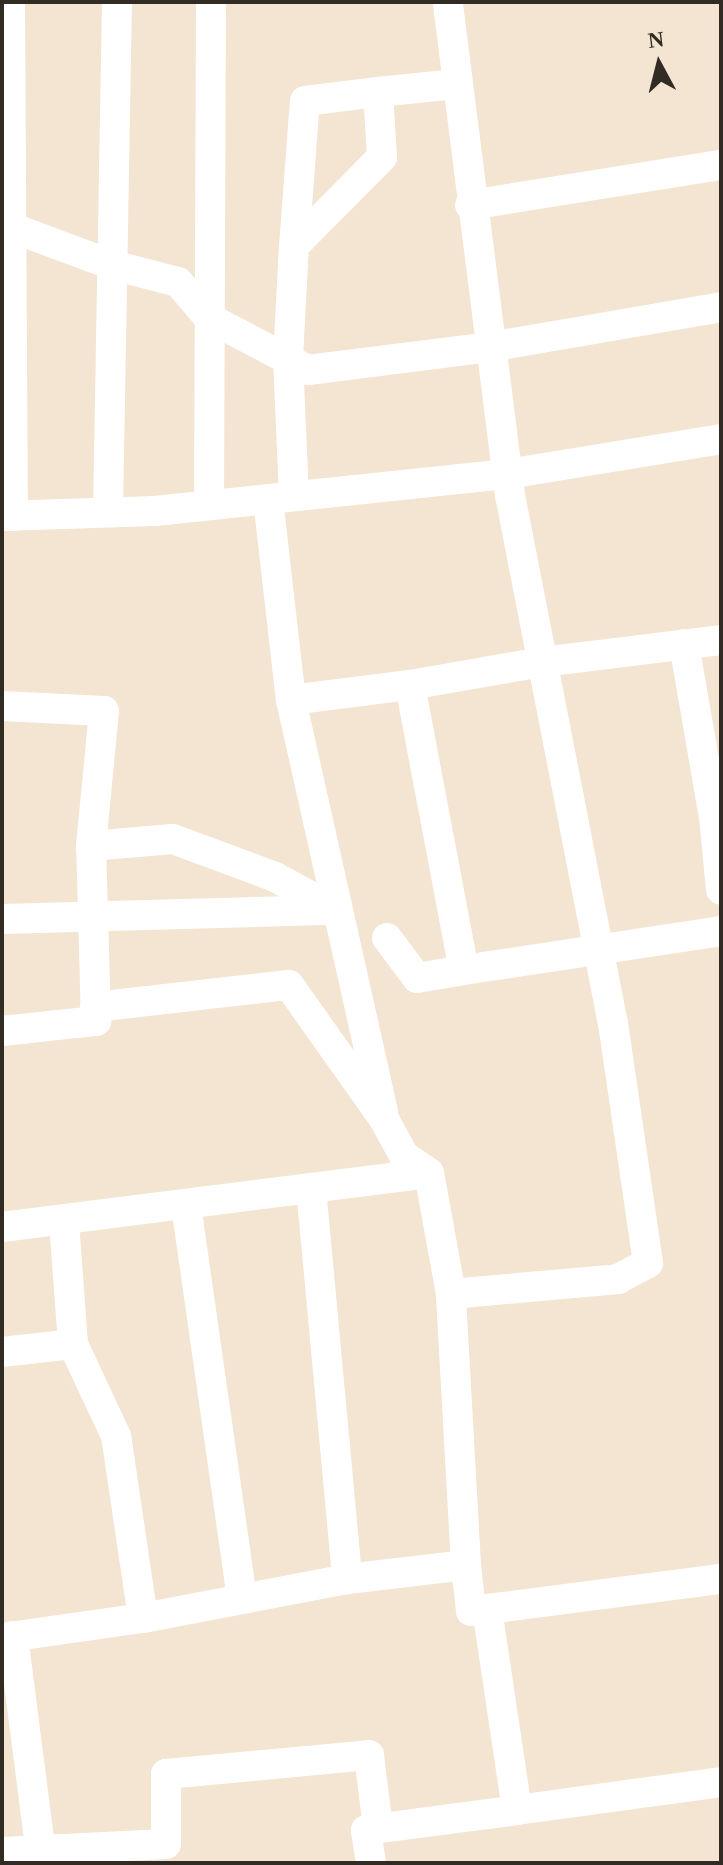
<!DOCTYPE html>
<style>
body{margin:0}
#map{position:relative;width:723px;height:1865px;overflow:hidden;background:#f4e4d2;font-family:"Times New Roman",serif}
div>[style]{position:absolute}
.minor>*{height:30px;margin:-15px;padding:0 15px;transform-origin:15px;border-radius:15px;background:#fff}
span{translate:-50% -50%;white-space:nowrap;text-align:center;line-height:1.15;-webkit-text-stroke:8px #f4e4d2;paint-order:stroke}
.frame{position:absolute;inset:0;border:4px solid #312b24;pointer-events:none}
.north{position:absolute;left:619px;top:24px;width:80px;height:80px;-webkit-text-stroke:6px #f4e4d2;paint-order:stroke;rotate:353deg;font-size:22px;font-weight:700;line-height:32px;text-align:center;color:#312b24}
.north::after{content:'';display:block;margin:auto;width:28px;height:36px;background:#312b24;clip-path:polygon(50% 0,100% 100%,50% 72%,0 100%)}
</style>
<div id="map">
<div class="minor">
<i style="left:10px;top:2px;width:514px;rotate:89.67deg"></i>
<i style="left:470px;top:205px;width:254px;rotate:-9.1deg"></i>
<i style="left:2px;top:224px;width:117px;rotate:20.4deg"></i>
<i style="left:112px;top:265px;width:68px;rotate:14.4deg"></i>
<i style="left:178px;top:282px;width:48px;rotate:49.3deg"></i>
<i style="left:209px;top:318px;width:112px;rotate:27.7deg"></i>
<i style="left:308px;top:370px;width:183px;rotate:-7.2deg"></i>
<i style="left:490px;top:347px;width:234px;rotate:-9.8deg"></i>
<i style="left:294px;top:246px;width:145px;rotate:-85.7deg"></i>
<i style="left:305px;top:101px;width:74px;rotate:-7deg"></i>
<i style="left:294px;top:496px;width:137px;rotate:-92.5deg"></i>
<i style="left:288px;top:359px;width:113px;rotate:-87deg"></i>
<i style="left:294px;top:246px;width:125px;rotate:-45.3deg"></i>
<i style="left:382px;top:157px;width:65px;rotate:-93.5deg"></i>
<i style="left:378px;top:92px;width:79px;rotate:-5.8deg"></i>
<i style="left:268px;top:499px;width:202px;rotate:83.5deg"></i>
<i style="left:291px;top:700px;width:120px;rotate:-7.2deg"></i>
<i style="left:410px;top:685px;width:290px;rotate:79.3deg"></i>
<i style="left:464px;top:970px;width:260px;rotate:-8.6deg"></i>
<i style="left:209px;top:505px;width:503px;rotate:-89.77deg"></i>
<i style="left:108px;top:512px;width:510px;rotate:-88.99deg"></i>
<i style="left:2px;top:516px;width:153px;rotate:-1.9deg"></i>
<i style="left:155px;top:511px;width:355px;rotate:-6deg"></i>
<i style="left:508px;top:474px;width:216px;rotate:-9.3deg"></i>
<i style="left:684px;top:644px;width:176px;rotate:80.2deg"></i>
<i style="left:714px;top:817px;width:7px"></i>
<i style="left:410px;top:685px;width:134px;rotate:-9.9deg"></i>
<i style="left:542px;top:662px;width:180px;rotate:-7deg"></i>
<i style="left:291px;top:700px;width:422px;rotate:77.4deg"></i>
<i style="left:2px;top:706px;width:102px;rotate:2.8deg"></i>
<i style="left:104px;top:711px;width:136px;rotate:95.5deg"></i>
<i style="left:714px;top:817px;width:73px;rotate:84.5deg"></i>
<i style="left:2px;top:919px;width:329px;rotate:-1.6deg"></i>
<i style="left:387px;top:938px;width:50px;rotate:53.1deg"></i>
<i style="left:417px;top:978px;width:48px;rotate:-9.7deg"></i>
<i style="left:95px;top:1007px;width:195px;rotate:-6.5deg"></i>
<i style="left:289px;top:985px;width:164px;rotate:54.7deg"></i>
<i style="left:384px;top:1119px;width:42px;rotate:61.6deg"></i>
<i style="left:404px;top:1156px;width:30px;rotate:34deg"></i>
<i style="left:2px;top:1031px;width:95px;rotate:-6.1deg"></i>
<i style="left:96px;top:1021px;width:175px;rotate:-91.6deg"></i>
<i style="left:91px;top:846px;width:82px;rotate:-4.9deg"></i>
<i style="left:173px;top:839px;width:109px;rotate:20.4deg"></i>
<i style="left:275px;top:877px;width:69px;rotate:28.4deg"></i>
<i style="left:311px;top:1188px;width:393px;rotate:84.7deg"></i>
<i style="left:186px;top:1205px;width:398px;rotate:81.9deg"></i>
<i style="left:2px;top:1227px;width:430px;rotate:-7.2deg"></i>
<i style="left:429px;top:1173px;width:123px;rotate:79.7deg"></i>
<i style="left:451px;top:1294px;width:168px;rotate:-5.1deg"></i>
<i style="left:618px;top:1279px;width:34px;rotate:-28deg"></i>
<i style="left:648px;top:1263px;width:242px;rotate:-98.3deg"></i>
<i style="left:613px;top:1024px;width:539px;rotate:-101.02deg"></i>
<i style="left:510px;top:495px;width:497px;rotate:-97.2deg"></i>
<i style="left:2px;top:1352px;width:71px;rotate:-6.4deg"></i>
<i style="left:466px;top:1565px;width:46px;rotate:83.8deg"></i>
<i style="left:471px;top:1611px;width:252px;rotate:-7.3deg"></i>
<i style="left:487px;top:1609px;width:203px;rotate:81.5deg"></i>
<i style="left:517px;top:1810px;width:206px;rotate:-7.8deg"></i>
<i style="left:143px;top:1618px;width:208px;rotate:-10.8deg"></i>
<i style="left:347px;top:1579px;width:120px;rotate:-6.7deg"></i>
<i style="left:466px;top:1565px;width:271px;rotate:-93.2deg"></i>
<i style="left:13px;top:1636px;width:229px;rotate:82.7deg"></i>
<i style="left:2px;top:1638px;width:142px;rotate:-8.1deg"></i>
<i style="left:143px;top:1618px;width:184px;rotate:-98.4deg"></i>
<i style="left:116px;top:1436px;width:102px;rotate:-115.1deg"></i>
<i style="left:73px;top:1344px;width:122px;rotate:-94.2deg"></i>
<i style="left:2px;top:1852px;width:164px;rotate:-2.8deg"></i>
<i style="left:166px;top:1844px;width:70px;rotate:-90deg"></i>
<i style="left:166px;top:1774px;width:204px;rotate:-5.3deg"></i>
<i style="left:369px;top:1755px;width:74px;rotate:83deg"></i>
<i style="left:371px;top:1863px;width:33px;rotate:-99deg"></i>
<i style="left:366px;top:1830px;width:152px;rotate:-7.5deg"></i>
</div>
<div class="frame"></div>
<div class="north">N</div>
</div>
